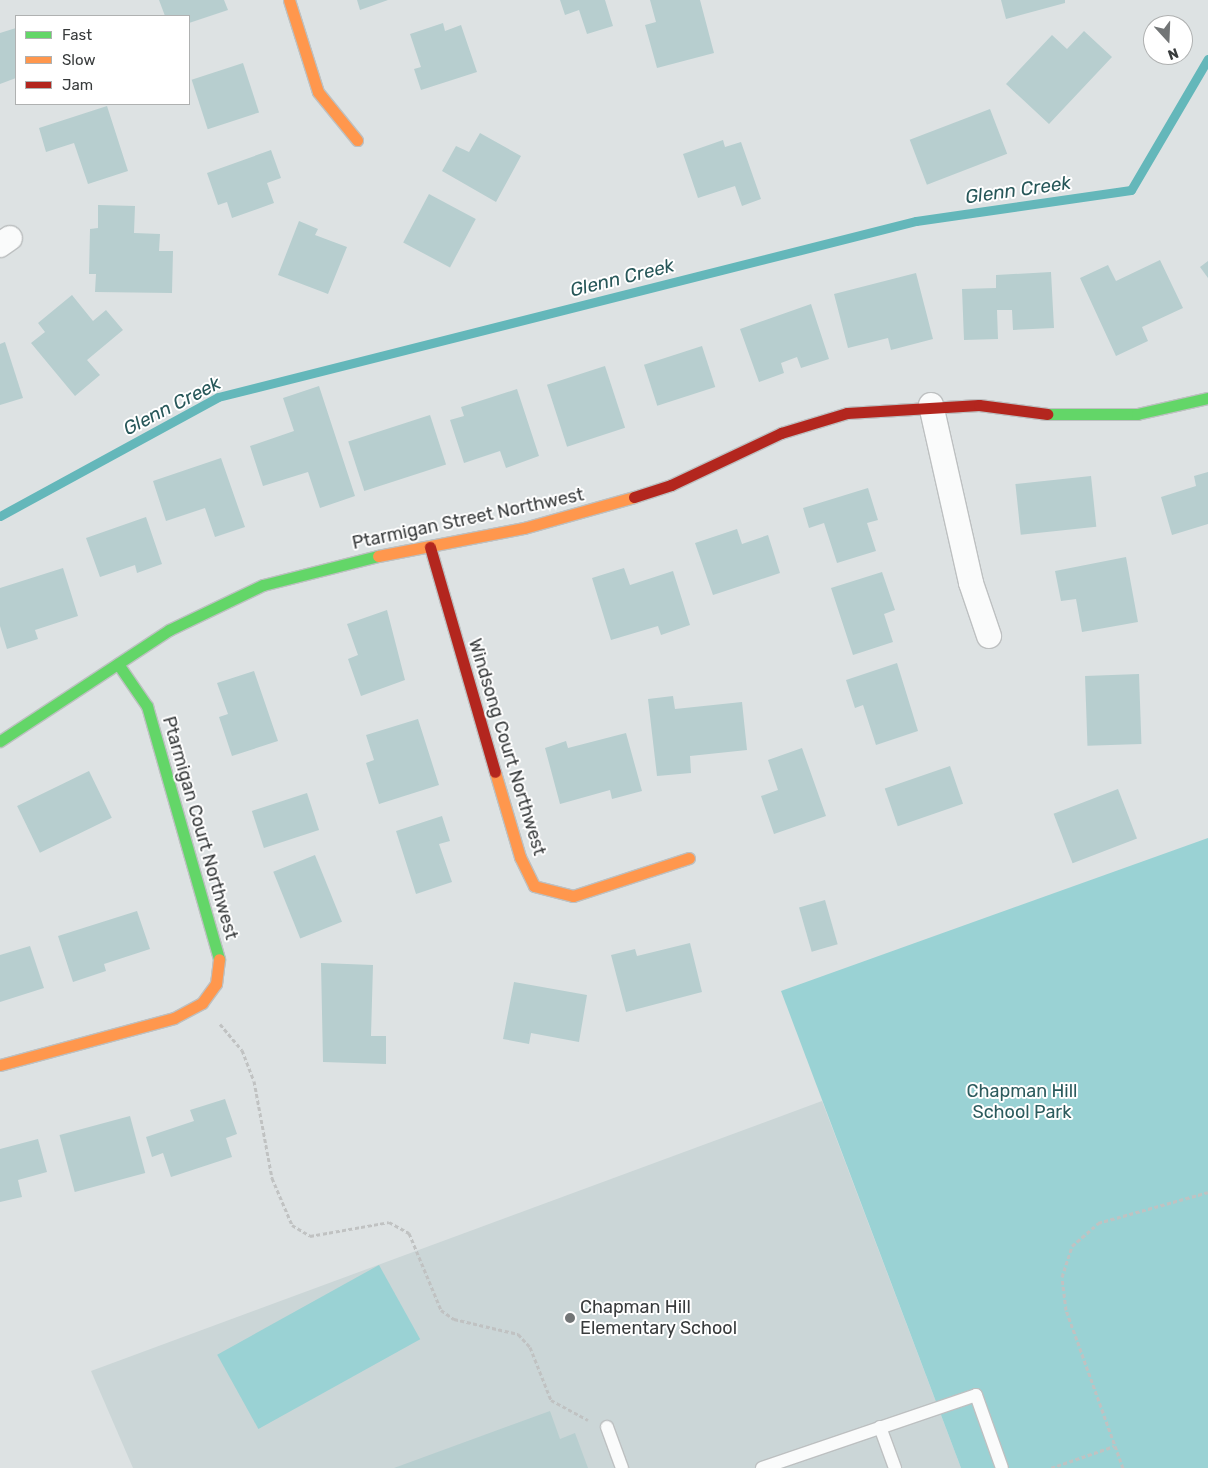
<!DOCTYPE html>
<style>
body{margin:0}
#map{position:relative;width:1208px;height:1468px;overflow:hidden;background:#dde2e3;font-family:Rubik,sans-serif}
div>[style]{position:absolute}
.built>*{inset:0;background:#cbd6d7}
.green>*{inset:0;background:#9ad2d4;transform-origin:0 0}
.stream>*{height:9px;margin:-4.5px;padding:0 4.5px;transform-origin:4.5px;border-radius:4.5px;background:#64b7ba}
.building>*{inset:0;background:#b7cecf;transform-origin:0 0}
.path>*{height:3px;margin-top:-1.5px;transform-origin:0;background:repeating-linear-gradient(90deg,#c0c2c2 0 4px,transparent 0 6.5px)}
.roads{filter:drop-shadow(1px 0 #bdc0c1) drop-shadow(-1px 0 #bdc0c1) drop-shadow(0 1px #bdc0c1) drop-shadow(0 -1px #bdc0c1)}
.lane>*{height:12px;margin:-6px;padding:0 6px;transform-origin:6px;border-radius:6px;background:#fafbfb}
.street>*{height:24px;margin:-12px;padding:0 12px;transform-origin:12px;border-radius:12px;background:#fafbfb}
.fast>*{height:11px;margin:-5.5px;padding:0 5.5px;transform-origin:5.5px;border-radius:5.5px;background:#63d668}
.slow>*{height:11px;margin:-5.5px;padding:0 5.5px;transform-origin:5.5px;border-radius:5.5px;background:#ff974d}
.jam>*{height:11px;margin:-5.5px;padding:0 5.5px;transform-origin:5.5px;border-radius:5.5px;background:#b3261e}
.dots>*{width:14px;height:14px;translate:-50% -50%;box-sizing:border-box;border:2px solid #fff;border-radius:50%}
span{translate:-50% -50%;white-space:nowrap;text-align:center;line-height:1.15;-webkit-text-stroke:4px #fff;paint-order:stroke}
.street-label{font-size:18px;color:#383b3c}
.park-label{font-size:18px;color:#2c5b5d}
.poi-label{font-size:18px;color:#383b3c}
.left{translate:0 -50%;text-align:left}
.water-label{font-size:19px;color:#275759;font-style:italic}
.legend{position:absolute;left:15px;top:15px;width:175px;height:90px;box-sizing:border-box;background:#fff;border:1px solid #afb1b1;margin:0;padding:6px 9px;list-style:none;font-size:15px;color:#383b3c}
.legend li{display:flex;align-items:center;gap:10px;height:25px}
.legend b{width:25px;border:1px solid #afb1b1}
.north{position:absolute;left:1143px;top:15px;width:50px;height:50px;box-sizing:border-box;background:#fff;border:1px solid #afb1b1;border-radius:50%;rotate:160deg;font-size:14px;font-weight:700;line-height:20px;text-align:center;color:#383b3c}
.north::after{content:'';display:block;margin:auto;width:18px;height:22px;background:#727576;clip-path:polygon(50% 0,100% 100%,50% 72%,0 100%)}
</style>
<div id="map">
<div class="built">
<i style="clip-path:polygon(822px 1101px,961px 1468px,133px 1468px,91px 1371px)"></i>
</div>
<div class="green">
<i style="clip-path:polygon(1208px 838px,1208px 1468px,961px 1468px,781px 991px)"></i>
<i style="left:379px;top:1265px;width:85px;height:185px;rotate:61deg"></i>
</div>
<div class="stream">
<i style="left:0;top:516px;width:248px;rotate:-28.6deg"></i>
<i style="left:218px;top:397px;width:720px;rotate:-14.15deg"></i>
<i style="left:916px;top:221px;width:217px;rotate:-8.2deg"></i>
<i style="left:1131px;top:190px;width:152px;rotate:-59.6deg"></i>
</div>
<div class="building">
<i style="clip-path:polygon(159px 0,224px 0,228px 10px,189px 23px,189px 16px,165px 16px)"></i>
<i style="clip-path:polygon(357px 0,388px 0,360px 10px)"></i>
<i style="clip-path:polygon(560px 0,605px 0,613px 26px,587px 34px,579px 10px,565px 15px)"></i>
<i style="clip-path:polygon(650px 0,700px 0,714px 53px,657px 68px,645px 25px,656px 22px)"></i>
<i style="clip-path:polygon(1001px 0,1065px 0,1065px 3px,1006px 19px)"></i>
<i style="clip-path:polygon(443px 23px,445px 31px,461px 25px,477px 72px,421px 90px,414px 69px,421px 67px,410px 34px)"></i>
<i style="clip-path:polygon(16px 28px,16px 78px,0 84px,0 33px)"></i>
<i style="clip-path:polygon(1084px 31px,1112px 57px,1049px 124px,1006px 84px,1052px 35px,1067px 49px)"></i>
<i style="left:243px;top:63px;width:52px;height:54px;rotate:72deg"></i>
<i style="clip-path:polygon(107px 106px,128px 171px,88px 184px,74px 143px,46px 152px,39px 128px)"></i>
<i style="left:990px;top:109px;width:48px;height:86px;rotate:69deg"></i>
<i style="clip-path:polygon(480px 133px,521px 156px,496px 202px,442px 171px,456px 146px,469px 152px)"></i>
<i style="clip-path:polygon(723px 140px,725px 147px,741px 142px,761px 199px,742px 206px,735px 186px,698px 198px,683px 154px)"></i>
<i style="clip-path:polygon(271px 150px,281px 178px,267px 183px,274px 203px,232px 218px,227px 202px,218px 205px,207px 173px)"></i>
<i style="left:429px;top:194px;width:53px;height:55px;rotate:28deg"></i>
<i style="clip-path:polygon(98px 205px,135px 206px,134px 233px,160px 234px,159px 251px,173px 251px,172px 293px,95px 292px,96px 274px,89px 274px,90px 229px,98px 228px)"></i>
<i style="clip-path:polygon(299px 221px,318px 229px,315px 235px,347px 247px,328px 294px,278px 275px)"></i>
<i style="clip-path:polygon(1160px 260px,1183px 308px,1142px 327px,1148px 341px,1116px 356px,1080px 278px,1108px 265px,1116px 281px)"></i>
<i style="clip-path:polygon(1208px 261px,1208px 278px,1200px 267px)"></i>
<i style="clip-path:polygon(1051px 272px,1054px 328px,1013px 330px,1012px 310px,997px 310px,998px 339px,964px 340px,962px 289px,996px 288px,996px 275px)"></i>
<i style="clip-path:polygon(916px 273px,933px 339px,891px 350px,888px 338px,848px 348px,834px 294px)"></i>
<i style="clip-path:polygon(72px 295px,93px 321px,106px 310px,123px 330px,87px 360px,100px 375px,75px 396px,31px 343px,45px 332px,38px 323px)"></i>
<i style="clip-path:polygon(811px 304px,829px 359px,801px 368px,797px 357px,781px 363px,784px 373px,759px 382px,740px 329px)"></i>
<i style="clip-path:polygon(5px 342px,23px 398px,0 405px,0 344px)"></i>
<i style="left:702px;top:346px;width:43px;height:61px;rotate:72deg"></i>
<i style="left:605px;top:366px;width:65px;height:61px;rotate:72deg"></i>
<i style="clip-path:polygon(319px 386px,355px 496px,320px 508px,308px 472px,263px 486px,250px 446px,294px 431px,283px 398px)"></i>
<i style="clip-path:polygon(517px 389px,539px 456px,506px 468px,500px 451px,464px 463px,450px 420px,464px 416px,461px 407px)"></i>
<i style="left:430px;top:415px;width:52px;height:86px;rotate:72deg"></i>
<i style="clip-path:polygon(221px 458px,245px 527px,215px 537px,205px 508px,166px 521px,153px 481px)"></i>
<i style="clip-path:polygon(1208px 472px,1208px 524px,1172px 535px,1161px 497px,1196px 486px,1194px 476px)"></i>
<i style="left:1091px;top:476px;width:51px;height:76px;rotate:84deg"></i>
<i style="clip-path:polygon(868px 488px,878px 520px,867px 523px,876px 551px,837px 563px,824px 523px,809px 528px,803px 508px)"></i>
<i style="clip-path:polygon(146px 517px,162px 564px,137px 573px,135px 565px,100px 577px,86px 538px)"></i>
<i style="clip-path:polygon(737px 529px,742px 544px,768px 535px,780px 573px,713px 595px,695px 543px)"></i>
<i style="clip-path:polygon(1126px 557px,1138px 622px,1082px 632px,1076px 599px,1061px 601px,1055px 571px)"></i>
<i style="clip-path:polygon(63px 568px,78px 616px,35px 630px,38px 639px,7px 649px,0 626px,0 588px)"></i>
<i style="clip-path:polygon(624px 568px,630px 585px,673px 571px,690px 625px,661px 635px,658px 626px,611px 640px,592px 578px)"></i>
<i style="clip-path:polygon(882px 572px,895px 610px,884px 614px,893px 642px,853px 655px,831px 588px)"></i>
<i style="clip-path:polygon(387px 610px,405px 680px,361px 696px,348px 659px,358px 655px,347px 624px)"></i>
<i style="clip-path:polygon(897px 663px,918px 731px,876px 745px,863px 705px,855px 708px,846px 680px)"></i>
<i style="clip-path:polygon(254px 671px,278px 741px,232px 756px,219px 717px,228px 714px,217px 683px)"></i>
<i style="left:1139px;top:674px;width:70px;height:54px;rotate:88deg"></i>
<i style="clip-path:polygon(673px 696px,675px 709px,742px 702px,747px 750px,690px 756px,691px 773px,657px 776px,648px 699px)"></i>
<i style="clip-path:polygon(418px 719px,439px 785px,379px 804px,366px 763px,374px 760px,366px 735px)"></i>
<i style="clip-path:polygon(626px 733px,642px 791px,612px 799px,610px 790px,560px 804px,545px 748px,566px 741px,568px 748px)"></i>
<i style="clip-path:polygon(802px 748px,826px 816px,774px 834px,761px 796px,778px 790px,768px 760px)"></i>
<i style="left:950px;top:766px;width:40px;height:69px;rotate:71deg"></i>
<i style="left:89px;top:771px;width:52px;height:80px;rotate:64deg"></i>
<i style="left:1118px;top:789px;width:53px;height:69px;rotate:69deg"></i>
<i style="left:307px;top:793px;width:39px;height:58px;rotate:72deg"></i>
<i style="clip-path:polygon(442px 816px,450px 841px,439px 844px,452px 882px,416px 894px,396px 831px)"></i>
<i style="left:315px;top:855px;width:72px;height:45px;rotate:68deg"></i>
<i style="left:825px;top:900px;width:46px;height:27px;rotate:74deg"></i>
<i style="clip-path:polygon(137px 911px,150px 949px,104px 964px,106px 971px,73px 982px,58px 936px)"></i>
<i style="clip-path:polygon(690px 943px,702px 992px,626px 1012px,611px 955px,635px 949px,637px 956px)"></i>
<i style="clip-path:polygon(30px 946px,44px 988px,0 1002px,0 955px)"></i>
<i style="clip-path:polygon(321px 963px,373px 965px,371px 1036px,386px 1036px,386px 1064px,323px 1062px)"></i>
<i style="clip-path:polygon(514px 982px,587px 995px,579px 1042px,531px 1033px,529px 1044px,503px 1039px)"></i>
<i style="clip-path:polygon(225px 1099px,237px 1134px,226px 1138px,232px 1157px,171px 1177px,163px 1153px,152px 1157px,146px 1137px,194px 1121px,190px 1110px)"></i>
<i style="left:130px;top:1116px;width:59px;height:73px;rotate:75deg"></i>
<i style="clip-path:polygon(38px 1139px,47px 1172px,18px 1180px,22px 1197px,0 1202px,0 1149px)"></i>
<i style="clip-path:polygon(550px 1411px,560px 1439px,575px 1433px,588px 1468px,394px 1468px)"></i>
</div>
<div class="path">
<i style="left:220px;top:1024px;width:34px;rotate:50deg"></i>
<i style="left:242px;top:1050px;width:33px;rotate:69deg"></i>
<i style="left:254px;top:1081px;width:99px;rotate:79.5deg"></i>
<i style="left:272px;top:1178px;width:51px;rotate:66.9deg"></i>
<i style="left:292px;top:1225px;width:21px;rotate:31deg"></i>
<i style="left:310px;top:1236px;width:80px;rotate:-10deg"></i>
<i style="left:389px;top:1222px;width:23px;rotate:29deg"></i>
<i style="left:409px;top:1233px;width:83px;rotate:67.4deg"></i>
<i style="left:441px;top:1310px;width:16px;rotate:35deg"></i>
<i style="left:454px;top:1319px;width:66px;rotate:13.2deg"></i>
<i style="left:518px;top:1334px;width:18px;rotate:47deg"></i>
<i style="left:530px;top:1347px;width:57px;rotate:68.4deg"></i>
<i style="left:551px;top:1400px;width:42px;rotate:28.4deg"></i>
<i style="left:1051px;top:1468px;width:67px;rotate:-19.2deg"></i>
<i style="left:1123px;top:1468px;width:168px;rotate:-109.8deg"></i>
<i style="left:1066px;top:1310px;width:33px;rotate:-97deg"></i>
<i style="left:1062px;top:1277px;width:33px;rotate:-72deg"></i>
<i style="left:1072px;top:1246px;width:35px;rotate:-41deg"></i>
<i style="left:1098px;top:1223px;width:114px;rotate:-15.7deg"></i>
</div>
<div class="roads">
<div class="lane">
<i style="left:607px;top:1427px;width:44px;rotate:69.9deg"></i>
<i style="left:880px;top:1427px;width:44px;rotate:69.9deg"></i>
<i style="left:762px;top:1468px;width:226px;rotate:-18.8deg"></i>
<i style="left:976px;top:1395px;width:77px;rotate:70.4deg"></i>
</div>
<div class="street">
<i style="left:0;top:245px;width:12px;rotate:-35deg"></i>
<i style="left:931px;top:405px;width:182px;rotate:77.3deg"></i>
<i style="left:971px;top:583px;width:56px;rotate:71.2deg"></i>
</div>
<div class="fast">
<i style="left:1047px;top:414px;width:90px"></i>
<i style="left:1137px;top:414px;width:73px;rotate:-12.7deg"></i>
<i style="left:118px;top:664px;width:51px;rotate:55.4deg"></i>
<i style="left:147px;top:706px;width:263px;rotate:74.1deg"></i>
<i style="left:0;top:741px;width:202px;rotate:-33.3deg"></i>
<i style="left:169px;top:630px;width:104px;rotate:-25.6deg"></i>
<i style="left:263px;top:585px;width:119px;rotate:-14.2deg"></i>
</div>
<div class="slow">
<i style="left:289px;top:0;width:96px;rotate:72.5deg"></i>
<i style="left:318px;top:92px;width:62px;rotate:50.9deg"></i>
<i style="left:378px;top:556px;width:149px;rotate:-10.9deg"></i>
<i style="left:524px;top:528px;width:114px;rotate:-15.7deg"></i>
<i style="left:495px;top:772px;width:89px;rotate:73.6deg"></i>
<i style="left:520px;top:857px;width:32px;rotate:64deg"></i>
<i style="left:534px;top:886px;width:40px;rotate:14.4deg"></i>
<i style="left:573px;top:896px;width:122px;rotate:-18.1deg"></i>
<i style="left:0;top:1065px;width:180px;rotate:-15.1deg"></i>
<i style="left:174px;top:1018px;width:32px;rotate:-28deg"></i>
<i style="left:202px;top:1003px;width:24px;rotate:-54deg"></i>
<i style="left:216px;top:984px;width:25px;rotate:-83deg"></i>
</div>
<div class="jam">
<i style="left:634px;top:497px;width:39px;rotate:-18deg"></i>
<i style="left:671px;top:485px;width:122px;rotate:-25.3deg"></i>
<i style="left:781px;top:433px;width:69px;rotate:-16.9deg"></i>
<i style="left:847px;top:413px;width:132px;rotate:-3.5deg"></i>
<i style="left:979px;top:405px;width:69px;rotate:7.5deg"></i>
<i style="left:430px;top:547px;width:234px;rotate:73.9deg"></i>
</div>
</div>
<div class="dots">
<i style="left:570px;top:1318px;background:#727576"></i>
</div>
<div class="street-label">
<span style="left:468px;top:519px;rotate:-12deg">Ptarmigan Street Northwest</span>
<span style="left:507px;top:747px;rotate:73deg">Windsong Court Northwest</span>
<span style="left:200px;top:828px;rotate:74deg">Ptarmigan Court Northwest</span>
</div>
<div class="park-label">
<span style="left:1022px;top:1102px">Chapman Hill<br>School Park</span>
</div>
<div class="poi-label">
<span class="left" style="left:580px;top:1318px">Chapman Hill<br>Elementary School</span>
</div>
<div class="water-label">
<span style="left:1018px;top:190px;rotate:-8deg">Glenn Creek</span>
<span style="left:622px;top:278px;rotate:-14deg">Glenn Creek</span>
<span style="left:172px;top:406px;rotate:-27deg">Glenn Creek</span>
</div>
<ul class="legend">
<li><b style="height:6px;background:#63d668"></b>Fast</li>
<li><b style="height:6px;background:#ff974d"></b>Slow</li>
<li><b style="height:6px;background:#b3261e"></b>Jam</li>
</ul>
<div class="north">N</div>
</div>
